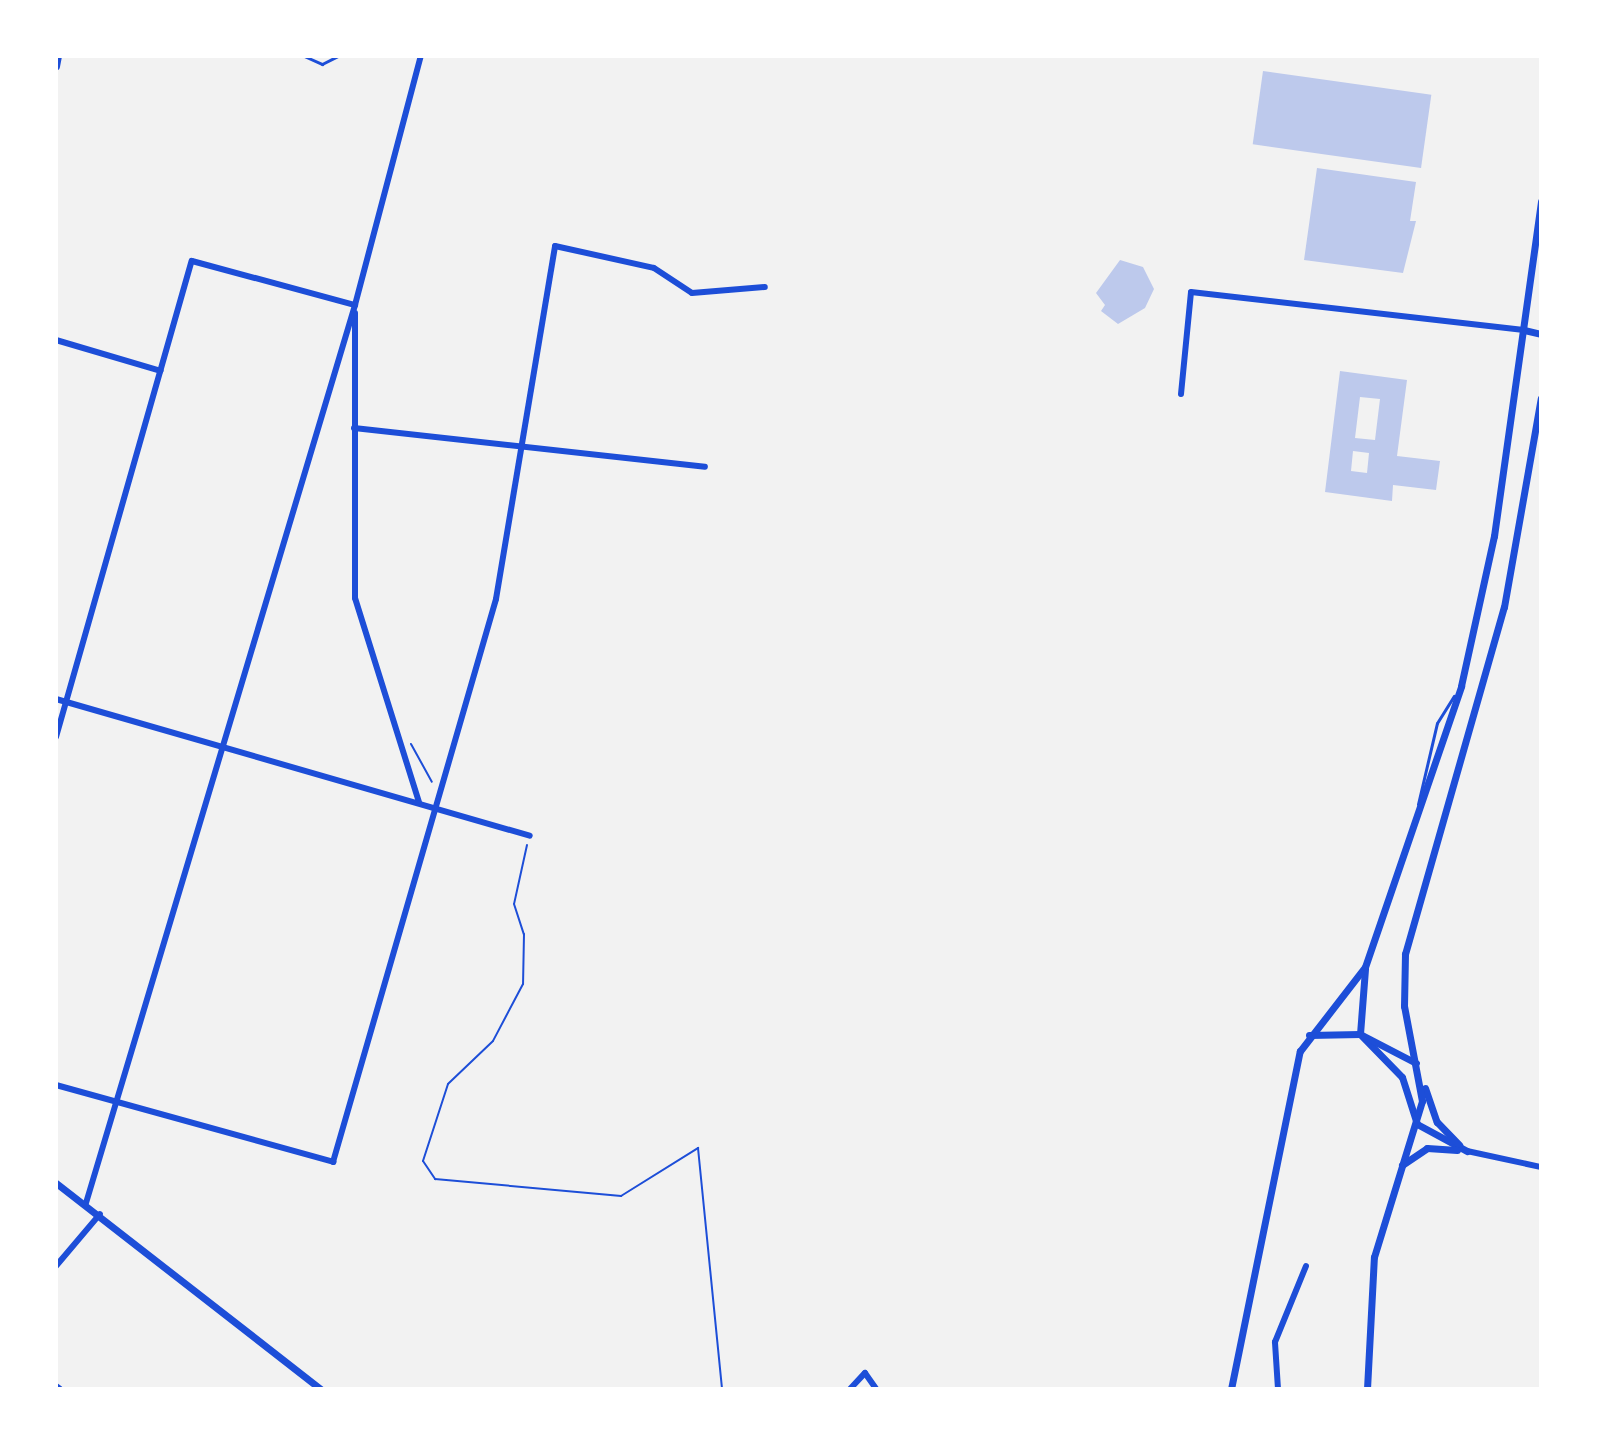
<!DOCTYPE html>
<style>
body{margin:0}
#map{position:relative;width:1597px;height:1445px;overflow:hidden;background:#f2f2f2;font-family:"Roboto Condensed",sans-serif}
div>[style]{position:absolute}
.building>*{inset:0;background:#bdc9ec;transform-origin:0 0}
.path>*{height:2px;margin:-1px;padding:0 1px;transform-origin:1px;border-radius:1px;background:#1d4ed8}
.service>*{height:3px;margin:-1.5px;padding:0 1.5px;transform-origin:1.5px;border-radius:1.5px;background:#1d4ed8}
.minor>*{height:6px;margin:-3px;padding:0 3px;transform-origin:3px;border-radius:3px;background:#1d4ed8}
.tertiary>*{height:7px;margin:-3.5px;padding:0 3.5px;transform-origin:3.5px;border-radius:3.5px;background:#1d4ed8}
span{translate:-50% -50%;white-space:nowrap;text-align:center;line-height:1.15;-webkit-text-stroke:8px #fff;paint-order:stroke}
.frame{position:absolute;inset:0;border:58px solid #fff;pointer-events:none}
</style>
<div id="map">
<div class="building">
<i style="left:1263px;top:71px;width:170px;height:74px;rotate:8deg"></i>
<i style="clip-path:polygon(1317px 168px,1416px 182px,1410px 221px,1416px 221px,1403px 273px,1304px 260px)"></i>
<i style="clip-path:polygon(1120px 260px,1143px 267px,1154px 289px,1145px 308px,1118px 324px,1101px 311px,1105px 305px,1096px 293px)"></i>
<i style="clip-path:polygon(evenodd,1340px 371px,1407px 380px,1397px 456px,1440px 461px,1436px 490px,1393px 485px,1392px 501px,1325px 492px,1340px 371px,1360px 397px,1380px 399px,1375px 440px,1355px 438px,1360px 397px,1340px 371px,1353px 451px,1369px 453px,1367px 473px,1351px 471px,1353px 451px)"></i>
</div>
<div class="path">
<i style="left:411px;top:744px;width:43px;rotate:61.1deg"></i>
<i style="left:527px;top:845px;width:60px;rotate:102.4deg"></i>
<i style="left:514px;top:904px;width:32px;rotate:72deg"></i>
<i style="left:524px;top:934px;width:50px;rotate:91.1deg"></i>
<i style="left:523px;top:984px;width:64px;rotate:117.8deg"></i>
<i style="left:493px;top:1041px;width:62px;rotate:136.3deg"></i>
<i style="left:448px;top:1084px;width:81px;rotate:108deg"></i>
<i style="left:423px;top:1161px;width:22px;rotate:56deg"></i>
<i style="left:435px;top:1179px;width:187px;rotate:5.2deg"></i>
<i style="left:621px;top:1196px;width:91px;rotate:-31.9deg"></i>
<i style="left:698px;top:1148px;width:242px;rotate:84.3deg"></i>
</div>
<div class="service">
<i style="left:304px;top:56px;width:20px;rotate:24deg"></i>
<i style="left:322px;top:64px;width:18px;rotate:-27deg"></i>
<i style="left:1418px;top:804px;width:83px;rotate:-76.8deg"></i>
<i style="left:1437px;top:723px;width:32px;rotate:-58deg"></i>
</div>
<div class="minor">
<i style="left:355px;top:313px;width:285px;rotate:90deg"></i>
<i style="left:355px;top:598px;width:214px;rotate:72.6deg"></i>
<i style="left:56px;top:340px;width:109px;rotate:16.4deg"></i>
<i style="left:1181px;top:394px;width:102px;rotate:-84.4deg"></i>
<i style="left:1191px;top:292px;width:335px;rotate:6.5deg"></i>
<i style="left:354px;top:428px;width:353px;rotate:6.3deg"></i>
<i style="left:56px;top:699px;width:493px;rotate:16.1deg"></i>
<i style="left:56px;top:737px;width:495px;rotate:-74.1deg"></i>
<i style="left:192px;top:261px;width:169px;rotate:15.1deg"></i>
<i style="left:56px;top:1085px;width:288px;rotate:15.5deg"></i>
<i style="left:333px;top:1162px;width:586px;rotate:-73.85deg"></i>
<i style="left:496px;top:599px;width:358px;rotate:-80.5deg"></i>
<i style="left:555px;top:246px;width:101px;rotate:12.5deg"></i>
<i style="left:654px;top:268px;width:45px;rotate:33.3deg"></i>
<i style="left:692px;top:293px;width:73px;rotate:-4.7deg"></i>
<i style="left:1467px;top:1151px;width:76px;rotate:12.2deg"></i>
<i style="left:86px;top:1203px;width:937px;rotate:-73.32deg"></i>
<i style="left:355px;top:305px;width:258px;rotate:-75.2deg"></i>
<i style="left:56px;top:1266px;width:68px;rotate:-49.8deg"></i>
<i style="left:56px;top:1386px;width:5px;rotate:37deg"></i>
<i style="left:850px;top:1389px;width:22px;rotate:-47deg"></i>
<i style="left:865px;top:1373px;width:19px;rotate:55deg"></i>
<i style="left:1278px;top:1389px;width:47px;rotate:-93.7deg"></i>
<i style="left:1275px;top:1342px;width:82px;rotate:-67.8deg"></i>
</div>
<div class="tertiary">
<i style="left:56px;top:66px;width:10px;rotate:-79deg"></i>
<i style="left:1524px;top:330px;width:17px;rotate:13deg"></i>
<i style="left:1365px;top:969px;width:65px;rotate:94.4deg"></i>
<i style="left:1360px;top:1034px;width:60px;rotate:45.7deg"></i>
<i style="left:1402px;top:1077px;width:49px;rotate:72.3deg"></i>
<i style="left:1417px;top:1124px;width:57px;rotate:28.4deg"></i>
<i style="left:1309px;top:1035px;width:51px;rotate:-1.1deg"></i>
<i style="left:1360px;top:1034px;width:63px;rotate:27.4deg"></i>
<i style="left:1425px;top:1088px;width:36px;rotate:71deg"></i>
<i style="left:1437px;top:1122px;width:32px;rotate:46deg"></i>
<i style="left:1402px;top:1165px;width:30px;rotate:-34deg"></i>
<i style="left:1427px;top:1148px;width:30px;rotate:4deg"></i>
<i style="left:56px;top:1183px;width:336px;rotate:37.9deg"></i>
<i style="left:1231px;top:1389px;width:345px;rotate:-78.5deg"></i>
<i style="left:1300px;top:1051px;width:106px;rotate:-52.3deg"></i>
<i style="left:1365px;top:967px;width:297px;rotate:-71.1deg"></i>
<i style="left:1461px;top:686px;width:154px;rotate:-77.6deg"></i>
<i style="left:1494px;top:536px;width:338px;rotate:-82deg"></i>
<i style="left:1367px;top:1389px;width:132px;rotate:-87deg"></i>
<i style="left:1374px;top:1257px;width:163px;rotate:-72.9deg"></i>
<i style="left:1422px;top:1101px;width:97px;rotate:-100.7deg"></i>
<i style="left:1404px;top:1006px;width:52px;rotate:-88.9deg"></i>
<i style="left:1405px;top:954px;width:361px;rotate:-74.1deg"></i>
<i style="left:1504px;top:607px;width:212px;rotate:-80deg"></i>
</div>
<div class="frame"></div>
</div>
